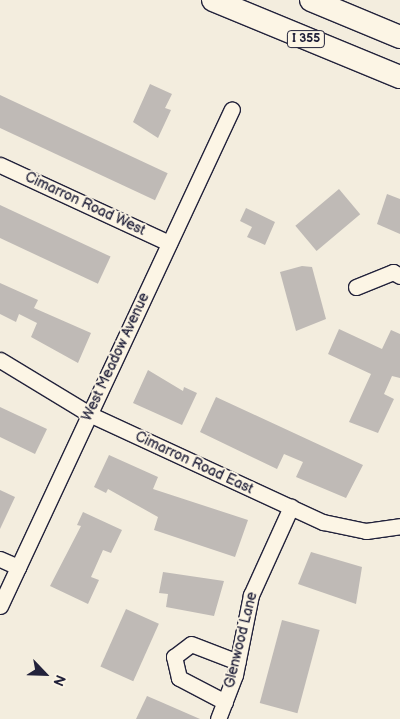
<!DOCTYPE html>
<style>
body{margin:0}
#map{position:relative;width:400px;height:719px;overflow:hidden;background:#f3edde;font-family:"Balsamiq Sans",sans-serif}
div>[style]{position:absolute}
.building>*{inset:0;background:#bfbab6;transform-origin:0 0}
.roads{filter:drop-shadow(1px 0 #22223b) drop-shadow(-1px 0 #22223b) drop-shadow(0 1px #22223b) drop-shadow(0 -1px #22223b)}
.minor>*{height:15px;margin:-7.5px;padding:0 7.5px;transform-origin:7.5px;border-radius:7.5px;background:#fcf5e5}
.highway>*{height:22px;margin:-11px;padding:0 11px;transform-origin:11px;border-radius:11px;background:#fcf5e5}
span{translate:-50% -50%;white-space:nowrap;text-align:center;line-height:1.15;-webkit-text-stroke:4px #fcf5e5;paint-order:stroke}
.shield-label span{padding:1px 4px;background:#fcf5e5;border:1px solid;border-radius:4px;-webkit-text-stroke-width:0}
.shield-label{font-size:12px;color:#22223b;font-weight:700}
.street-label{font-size:14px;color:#22223b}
.north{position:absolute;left:20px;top:649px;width:50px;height:50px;-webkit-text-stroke:4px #fcf5e5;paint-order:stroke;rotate:114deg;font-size:14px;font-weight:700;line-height:20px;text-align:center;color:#22223b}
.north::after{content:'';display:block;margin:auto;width:18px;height:22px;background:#22223b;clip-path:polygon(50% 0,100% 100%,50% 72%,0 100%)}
</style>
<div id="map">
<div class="building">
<i style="clip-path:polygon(150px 84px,172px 94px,165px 108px,171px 110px,158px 138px,133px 122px)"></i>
<i style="left:0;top:95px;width:185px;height:30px;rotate:25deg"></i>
<i style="left:339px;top:189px;width:33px;height:57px;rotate:50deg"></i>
<i style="clip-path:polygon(387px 194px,400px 199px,400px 234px,377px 224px)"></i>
<i style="left:0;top:205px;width:122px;height:30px;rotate:25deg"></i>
<i style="clip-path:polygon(246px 208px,275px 222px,265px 245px,247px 237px,252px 227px,240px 221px)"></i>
<i style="clip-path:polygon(302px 266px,312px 267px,326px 319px,296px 331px,280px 272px)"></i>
<i style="clip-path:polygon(0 283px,38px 300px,34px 308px,91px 333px,78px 363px,31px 337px,37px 323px,19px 314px,16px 322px,0 314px)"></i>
<i style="clip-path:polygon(339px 329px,382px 349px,391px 330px,400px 334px,400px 378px,392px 376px,384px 394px,394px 399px,378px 433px,349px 422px,371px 374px,328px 354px)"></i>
<i style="clip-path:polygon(148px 370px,183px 391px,184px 387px,197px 393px,182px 425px,133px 403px)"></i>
<i style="clip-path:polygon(216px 397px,363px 465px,346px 498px,296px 477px,303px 462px,284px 454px,277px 469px,200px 432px)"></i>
<i style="clip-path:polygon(0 407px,47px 429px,35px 454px,0 437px)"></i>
<i style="clip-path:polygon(109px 455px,158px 477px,153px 489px,248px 520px,235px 557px,154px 530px,158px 517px,108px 489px,106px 493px,94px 487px)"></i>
<i style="clip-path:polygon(0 490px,15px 497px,0 529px)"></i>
<i style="clip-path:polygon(83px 512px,122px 530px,111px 553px,103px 550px,91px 577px,99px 580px,88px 604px,50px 586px,81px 526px,77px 525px)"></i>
<i style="clip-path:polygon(311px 552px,362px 567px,356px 604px,298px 584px)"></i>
<i style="clip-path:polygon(163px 572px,224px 581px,214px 616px,166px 607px,168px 594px,159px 593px)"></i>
<i style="left:126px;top:609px;width:36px;height:63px;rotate:24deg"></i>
<i style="left:282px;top:620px;width:39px;height:86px;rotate:15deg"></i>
<i style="clip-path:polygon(147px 696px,161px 702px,200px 719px,136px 719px)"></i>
</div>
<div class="roads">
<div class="minor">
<i style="left:0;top:165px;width:186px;rotate:24.8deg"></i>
<i style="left:356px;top:287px;width:40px;rotate:-22deg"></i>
<i style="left:393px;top:272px;width:8px;rotate:30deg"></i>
<i style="left:0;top:360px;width:104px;rotate:31.2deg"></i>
<i style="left:89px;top:414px;width:258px;rotate:24.8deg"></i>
<i style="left:323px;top:522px;width:44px;rotate:11.8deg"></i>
<i style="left:366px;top:531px;width:34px;rotate:-8deg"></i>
<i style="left:0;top:559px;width:20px;rotate:24deg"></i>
<i style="left:0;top:606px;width:548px;rotate:-64.98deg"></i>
<i style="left:225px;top:702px;width:52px;rotate:-152.4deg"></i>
<i style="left:179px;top:678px;width:22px;rotate:-103deg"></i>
<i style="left:174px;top:657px;width:21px;rotate:-37deg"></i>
<i style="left:191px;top:644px;width:50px;rotate:21deg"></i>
<i style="left:218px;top:719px;width:47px;rotate:-68.9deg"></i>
<i style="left:235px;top:675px;width:82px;rotate:-78.7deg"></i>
<i style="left:251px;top:595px;width:97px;rotate:-65.6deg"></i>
</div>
<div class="highway">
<i style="left:213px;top:0;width:202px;rotate:22.4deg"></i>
<i style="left:311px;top:0;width:96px;rotate:22.6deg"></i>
</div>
</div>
<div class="shield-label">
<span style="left:306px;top:39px">I 355</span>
</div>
<div class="street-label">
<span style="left:85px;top:204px;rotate:25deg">Cimarron Road West</span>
<span style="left:116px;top:357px;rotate:-65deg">West Meadow Avenue</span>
<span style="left:194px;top:463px;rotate:25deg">Cimarron Road East</span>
<span style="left:241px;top:640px;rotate:-76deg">Glenwood Lane</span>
</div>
<div class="north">N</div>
</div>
